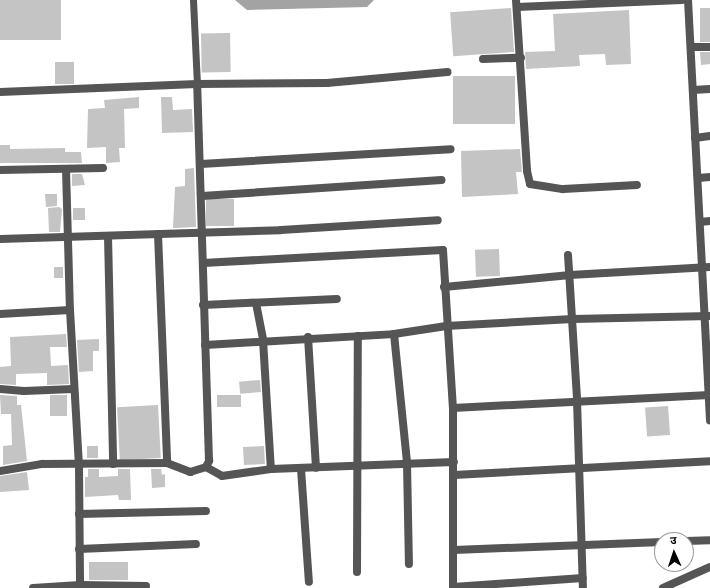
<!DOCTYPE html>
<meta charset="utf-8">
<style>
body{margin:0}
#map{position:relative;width:710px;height:588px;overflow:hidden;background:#fff;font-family:"Varela Round","Noto Sans Devanagari",sans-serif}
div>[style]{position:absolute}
.water>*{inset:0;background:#a3a3a3}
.building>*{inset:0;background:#c4c4c4;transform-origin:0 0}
.service>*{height:7px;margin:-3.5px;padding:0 3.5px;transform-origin:3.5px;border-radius:3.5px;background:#555}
.minor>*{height:8px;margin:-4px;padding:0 4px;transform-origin:4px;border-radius:4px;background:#555}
span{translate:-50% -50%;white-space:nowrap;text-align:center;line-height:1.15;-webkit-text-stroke:3px #fff;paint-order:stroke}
.north{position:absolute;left:654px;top:532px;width:40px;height:40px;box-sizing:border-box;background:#fff;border:1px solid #999;border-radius:50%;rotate:357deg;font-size:11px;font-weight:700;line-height:16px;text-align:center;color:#000}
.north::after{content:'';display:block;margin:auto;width:14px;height:18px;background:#000;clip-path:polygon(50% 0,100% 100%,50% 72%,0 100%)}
</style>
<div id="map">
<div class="water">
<i style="clip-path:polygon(235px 0,374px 0,367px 7px,247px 10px)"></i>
</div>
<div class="building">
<i style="left:0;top:0;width:61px;height:40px"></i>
<i style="left:511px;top:8px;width:44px;height:61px;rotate:86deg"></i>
<i style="left:710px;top:8px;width:34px;height:10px;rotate:90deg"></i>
<i style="clip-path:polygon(629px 10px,631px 64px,606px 65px,605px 54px,579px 55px,580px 66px,526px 69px,525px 52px,555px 51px,553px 14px)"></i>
<i style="left:230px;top:33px;width:39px;height:29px;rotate:89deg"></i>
<i style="clip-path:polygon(700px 52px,710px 52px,710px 64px,701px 65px)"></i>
<i style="left:55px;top:62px;width:19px;height:22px"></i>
<i style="left:515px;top:76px;width:48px;height:62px;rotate:90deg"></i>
<i style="clip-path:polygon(139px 97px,139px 108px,124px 109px,125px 148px,119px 148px,120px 162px,106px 163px,106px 147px,87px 148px,88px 109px,105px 108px,104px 100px)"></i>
<i style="clip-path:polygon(161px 97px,172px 97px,173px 110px,192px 109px,193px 132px,162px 133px)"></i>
<i style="clip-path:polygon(0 145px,10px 145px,10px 149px,65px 148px,65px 152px,81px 152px,82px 163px,0 163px)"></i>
<i style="clip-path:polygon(520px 149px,522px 172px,516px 172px,518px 194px,462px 197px,461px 151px)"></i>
<i style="clip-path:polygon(194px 168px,196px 227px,173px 228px,175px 187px,185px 186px,185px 169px)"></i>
<i style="clip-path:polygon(72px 174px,82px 174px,85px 185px,72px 186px)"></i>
<i style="clip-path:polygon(45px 194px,57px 194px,57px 206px,46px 207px)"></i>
<i style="left:234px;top:199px;width:27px;height:28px;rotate:90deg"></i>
<i style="clip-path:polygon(59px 207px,62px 209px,60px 232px,49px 232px,48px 208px)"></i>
<i style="left:85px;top:208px;width:12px;height:12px;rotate:90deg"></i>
<i style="left:499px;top:249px;width:27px;height:24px;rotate:88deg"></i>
<i style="left:54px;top:267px;width:9px;height:11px"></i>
<i style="clip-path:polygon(66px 334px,67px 347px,50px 347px,51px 366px,68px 365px,69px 384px,47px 385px,47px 373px,16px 374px,16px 385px,0 384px,0 367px,11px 366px,10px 337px)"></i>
<i style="clip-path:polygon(99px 339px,99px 351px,93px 351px,93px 371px,79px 372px,77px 340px)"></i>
<i style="left:260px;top:380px;width:12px;height:21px;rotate:85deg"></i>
<i style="clip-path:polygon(0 395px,17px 396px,17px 405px,21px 405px,27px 461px,3px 465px,3px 446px,12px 445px,11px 414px,1px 414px)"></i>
<i style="left:50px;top:395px;width:17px;height:21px"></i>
<i style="left:241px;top:395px;width:12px;height:24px;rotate:90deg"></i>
<i style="left:158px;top:405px;width:53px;height:41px;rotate:87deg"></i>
<i style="left:668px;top:406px;width:29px;height:23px;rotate:86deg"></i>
<i style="left:98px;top:446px;width:12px;height:11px;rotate:90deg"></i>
<i style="left:264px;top:446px;width:18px;height:21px;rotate:87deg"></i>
<i style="clip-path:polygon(88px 469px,99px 469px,99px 477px,118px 476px,118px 469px,130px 469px,131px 500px,119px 500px,118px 495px,85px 497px,85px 477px,88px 477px)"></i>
<i style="clip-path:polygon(151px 469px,161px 469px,162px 475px,165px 474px,165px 487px,152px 488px)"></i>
<i style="clip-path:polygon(27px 472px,29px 490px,0 492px,0 476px)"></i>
<i style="left:128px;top:562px;width:18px;height:39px;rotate:90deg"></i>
</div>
<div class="service">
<i style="left:193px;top:0;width:84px;rotate:87.3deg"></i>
</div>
<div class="minor">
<i style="left:516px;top:0;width:171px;rotate:86.3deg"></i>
<i style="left:527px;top:171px;width:13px;rotate:77deg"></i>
<i style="left:530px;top:184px;width:33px;rotate:9deg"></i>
<i style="left:563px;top:189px;width:74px;rotate:-3.1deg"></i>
<i style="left:688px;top:0;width:421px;rotate:87deg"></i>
<i style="left:517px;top:7px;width:165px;rotate:-2.4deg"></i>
<i style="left:691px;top:47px;width:19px"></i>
<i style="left:483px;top:59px;width:38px;rotate:-2deg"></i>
<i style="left:693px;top:90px;width:17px;rotate:-3deg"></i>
<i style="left:0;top:92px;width:197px;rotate:-2.3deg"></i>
<i style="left:197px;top:84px;width:130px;rotate:-0.4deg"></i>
<i style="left:327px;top:83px;width:121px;rotate:-5.2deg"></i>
<i style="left:695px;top:138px;width:15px;rotate:-8deg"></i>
<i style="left:201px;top:164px;width:250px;rotate:-3.4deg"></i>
<i style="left:66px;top:169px;width:141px;rotate:88.4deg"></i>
<i style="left:70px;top:310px;width:156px;rotate:86.7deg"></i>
<i style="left:79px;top:466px;width:122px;rotate:89.5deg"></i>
<i style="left:0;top:170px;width:103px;rotate:-1.1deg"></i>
<i style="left:698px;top:178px;width:12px;rotate:-5deg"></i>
<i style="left:202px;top:196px;width:240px;rotate:-3.8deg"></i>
<i style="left:700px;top:222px;width:10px;rotate:-6deg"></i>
<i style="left:158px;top:234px;width:229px;rotate:87.7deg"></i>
<i style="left:108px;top:236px;width:228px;rotate:88.7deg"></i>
<i style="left:0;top:239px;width:281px;rotate:-1.8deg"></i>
<i style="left:281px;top:230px;width:157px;rotate:-3.6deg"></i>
<i style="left:568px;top:255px;width:145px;rotate:86.4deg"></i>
<i style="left:577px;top:400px;width:188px;rotate:88.2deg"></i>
<i style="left:203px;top:263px;width:240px;rotate:-3.1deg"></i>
<i style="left:443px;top:250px;width:158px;rotate:86.4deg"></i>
<i style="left:453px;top:408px;width:180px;rotate:90deg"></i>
<i style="left:444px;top:287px;width:127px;rotate:-5.4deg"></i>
<i style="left:570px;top:275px;width:140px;rotate:-3.3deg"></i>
<i style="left:256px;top:303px;width:38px;rotate:79deg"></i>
<i style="left:263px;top:340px;width:129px;rotate:86.5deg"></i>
<i style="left:203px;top:305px;width:134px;rotate:-2.6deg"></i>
<i style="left:0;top:314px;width:70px;rotate:-3.3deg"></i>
<i style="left:394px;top:334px;width:130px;rotate:84.2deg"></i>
<i style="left:407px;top:463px;width:101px;rotate:88.9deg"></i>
<i style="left:308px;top:337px;width:131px;rotate:86.5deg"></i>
<i style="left:205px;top:345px;width:189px;rotate:-3.3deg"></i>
<i style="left:394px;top:334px;width:53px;rotate:-8.7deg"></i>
<i style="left:446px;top:326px;width:127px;rotate:-3.2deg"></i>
<i style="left:573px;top:319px;width:137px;rotate:-1.3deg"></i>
<i style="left:0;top:389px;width:24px;rotate:5deg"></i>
<i style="left:24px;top:391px;width:49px;rotate:-2.3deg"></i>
<i style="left:453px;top:408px;width:257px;rotate:-2.9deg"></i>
<i style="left:206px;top:467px;width:18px;rotate:29deg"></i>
<i style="left:222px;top:476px;width:49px;rotate:-8.1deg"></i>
<i style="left:271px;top:469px;width:183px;rotate:-2.2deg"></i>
<i style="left:301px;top:469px;width:113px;rotate:86deg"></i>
<i style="left:0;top:471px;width:43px;rotate:-9.5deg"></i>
<i style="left:42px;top:464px;width:125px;rotate:-0.5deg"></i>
<i style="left:167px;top:463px;width:25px;rotate:21deg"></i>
<i style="left:190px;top:472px;width:17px;rotate:-17deg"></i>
<i style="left:206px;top:467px;width:7px;rotate:-63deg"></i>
<i style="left:209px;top:461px;width:377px;rotate:-91.8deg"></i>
<i style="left:454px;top:475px;width:256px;rotate:-3.1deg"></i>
<i style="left:79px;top:514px;width:127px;rotate:-1.4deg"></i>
<i style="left:686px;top:541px;width:24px;rotate:-2deg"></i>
<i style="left:79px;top:549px;width:117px;rotate:-2.4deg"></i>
<i style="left:454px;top:550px;width:208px;rotate:-2.2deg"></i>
<i style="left:357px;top:572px;width:236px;rotate:-89.8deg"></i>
<i style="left:453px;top:587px;width:130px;rotate:-4deg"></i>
<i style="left:33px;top:588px;width:47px;rotate:-3.7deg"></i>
<i style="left:80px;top:585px;width:66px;rotate:0.9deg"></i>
<i style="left:663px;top:588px;width:51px;rotate:-24.1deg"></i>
</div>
<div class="north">उ</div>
</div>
